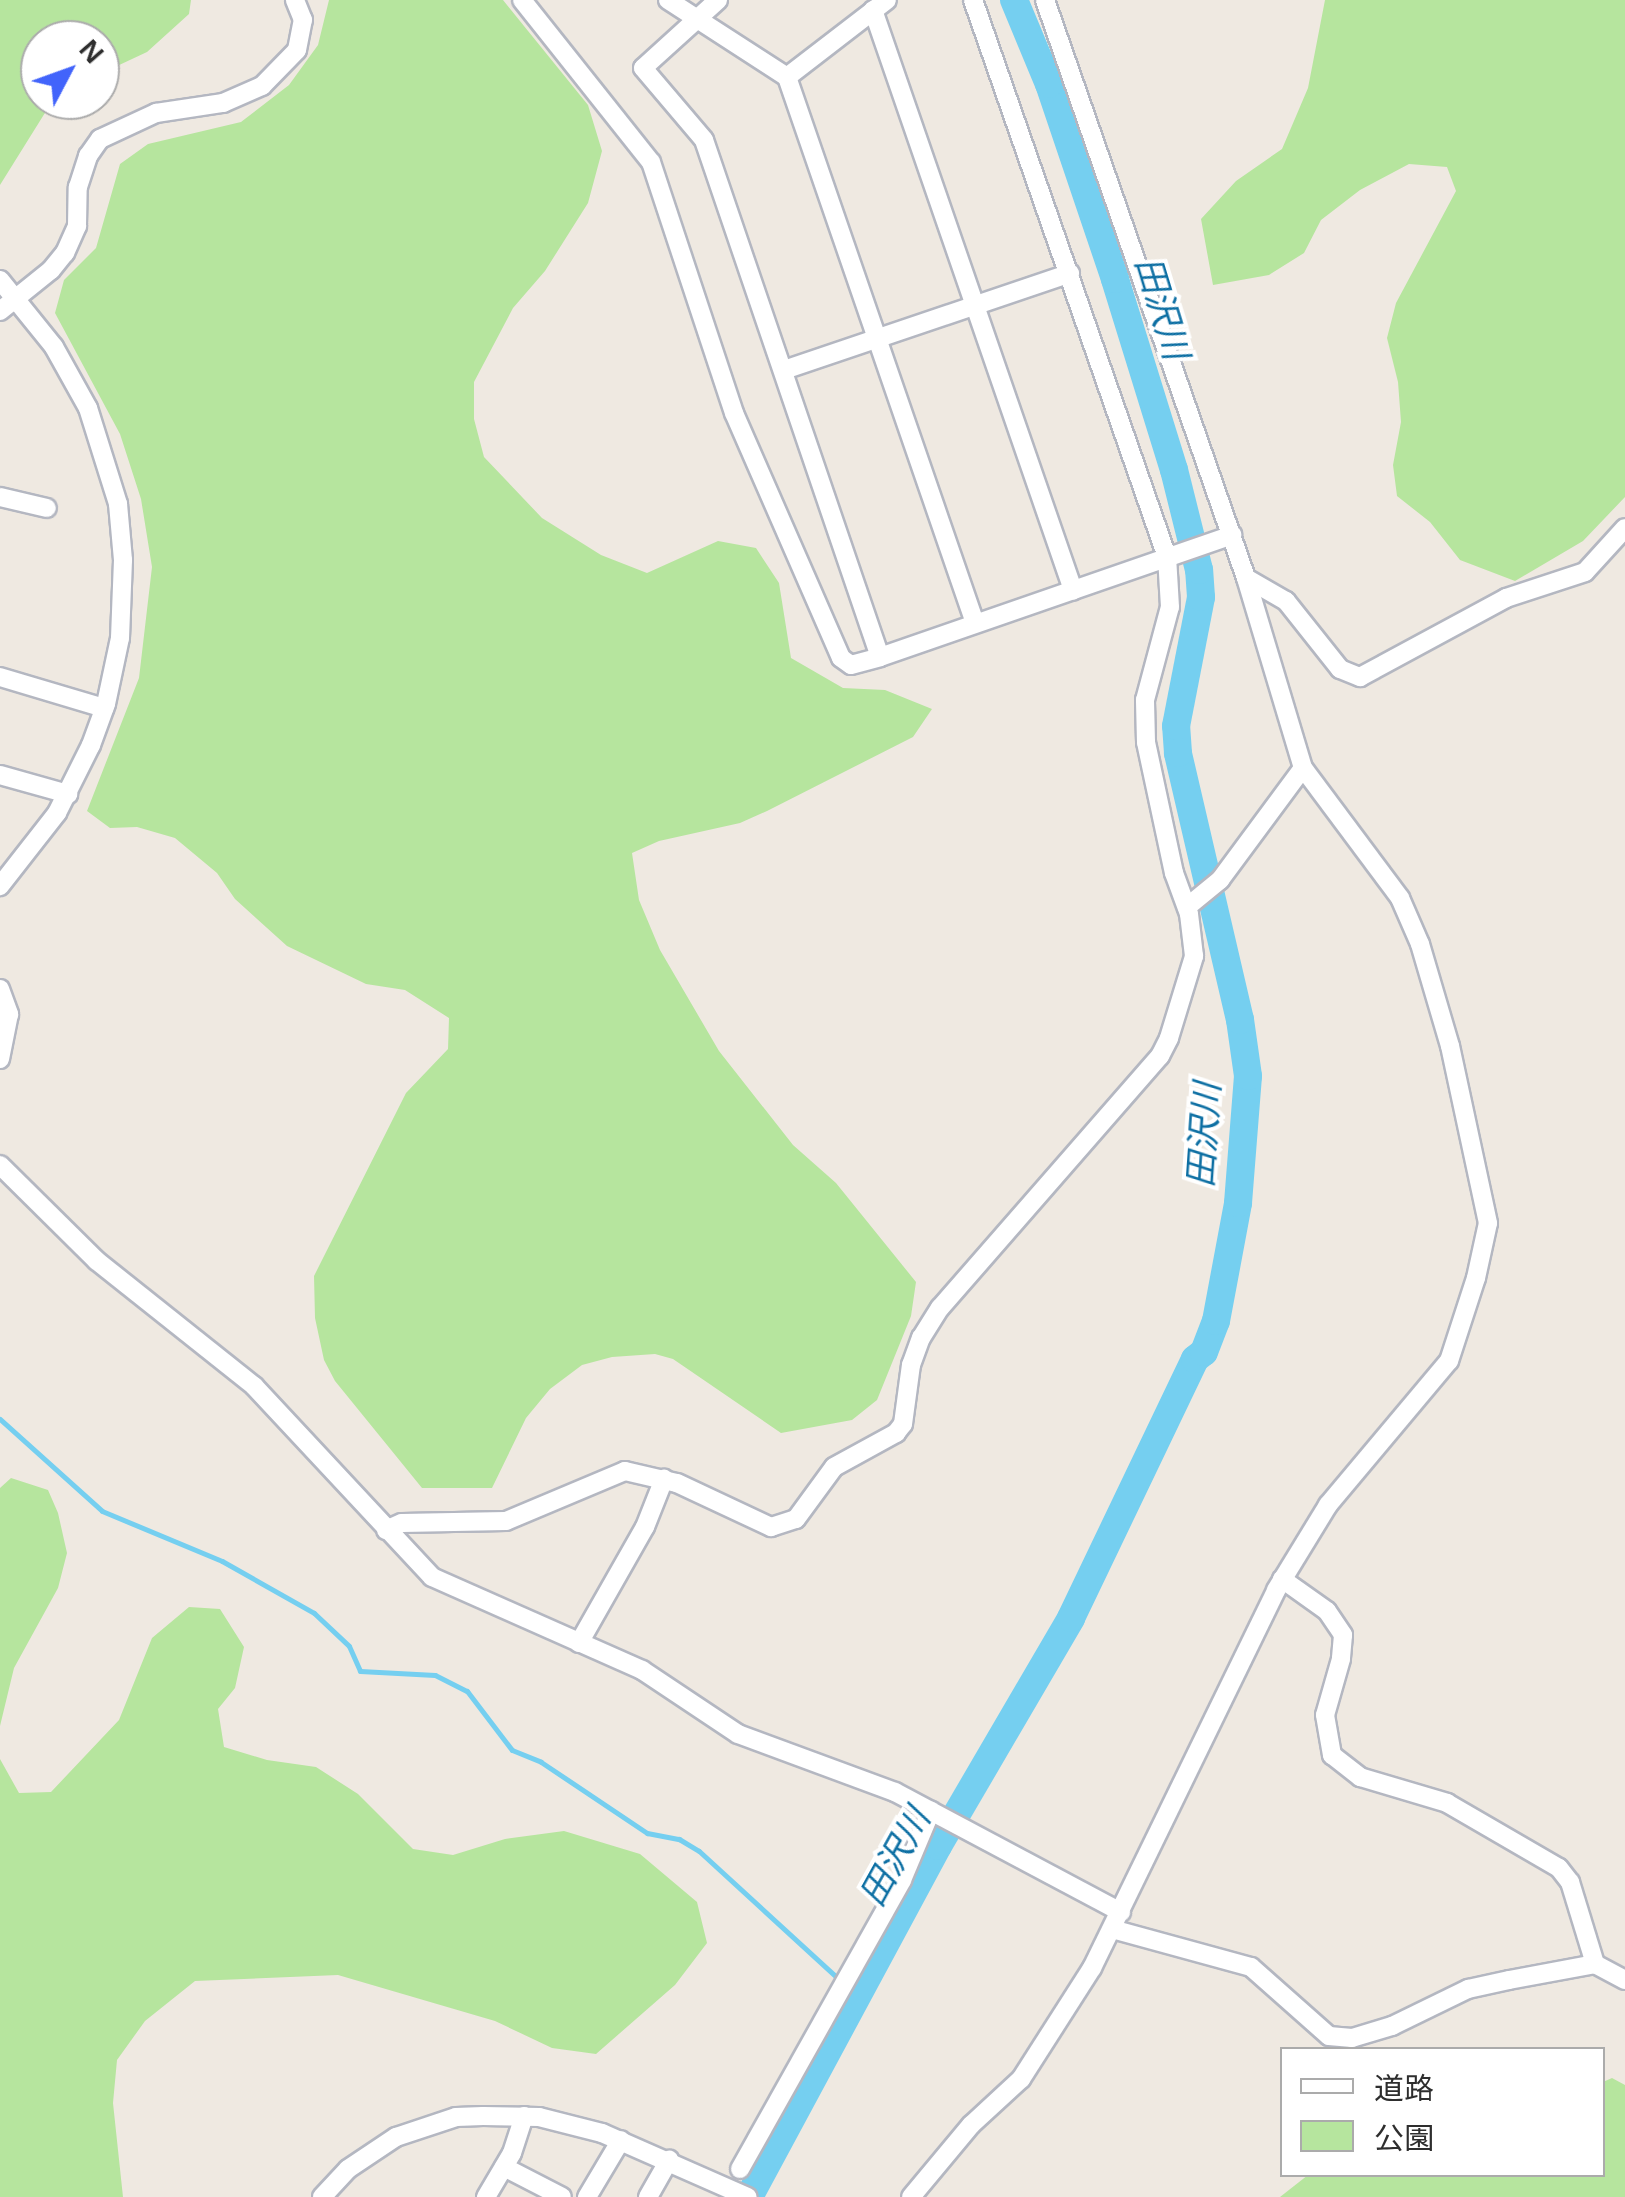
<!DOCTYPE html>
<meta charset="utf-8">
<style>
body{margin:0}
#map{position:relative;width:1625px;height:2197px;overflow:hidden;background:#efe9e1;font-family:Arial,"Noto Sans JP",sans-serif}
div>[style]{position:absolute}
.green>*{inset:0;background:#b6e59e}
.stream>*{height:5px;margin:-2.5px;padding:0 2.5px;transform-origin:2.5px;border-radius:2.5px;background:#75cff0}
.river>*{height:28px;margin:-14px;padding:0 14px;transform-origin:14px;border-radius:14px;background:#75cff0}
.roads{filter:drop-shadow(2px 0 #b4b7c1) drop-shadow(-2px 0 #b4b7c1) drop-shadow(0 2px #b4b7c1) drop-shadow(0 -2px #b4b7c1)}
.minor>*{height:18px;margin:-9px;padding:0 9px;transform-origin:9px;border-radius:9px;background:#fff}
span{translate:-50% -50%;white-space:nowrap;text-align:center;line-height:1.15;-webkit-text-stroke:8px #fff;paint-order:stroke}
.water-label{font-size:35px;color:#0d6fa3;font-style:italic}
.legend{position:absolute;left:1280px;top:2047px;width:325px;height:130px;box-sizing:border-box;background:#fff;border:2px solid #ababab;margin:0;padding:12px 18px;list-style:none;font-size:30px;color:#2e2e2e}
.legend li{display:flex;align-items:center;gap:20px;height:50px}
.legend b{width:50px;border:2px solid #ababab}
.north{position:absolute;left:20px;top:20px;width:100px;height:100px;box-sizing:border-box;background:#fff;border:2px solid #ababab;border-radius:50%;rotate:49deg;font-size:28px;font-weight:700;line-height:40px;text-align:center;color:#2e2e2e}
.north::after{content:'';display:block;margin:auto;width:35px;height:45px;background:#4264fb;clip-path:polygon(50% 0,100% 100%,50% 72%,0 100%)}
</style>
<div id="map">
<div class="green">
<i style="clip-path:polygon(0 0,191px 0,189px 14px,147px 52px,100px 74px,100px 40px,40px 40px,40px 100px,53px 100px,0 185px)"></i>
<i style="clip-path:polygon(329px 0,503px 0,588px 105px,602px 151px,588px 203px,545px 271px,513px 308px,474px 382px,474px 419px,484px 457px,542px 518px,601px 555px,647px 573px,718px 541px,756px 548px,779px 583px,791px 658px,843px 688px,885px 690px,932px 709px,913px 737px,767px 811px,740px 823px,659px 841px,632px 853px,639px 900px,660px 950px,719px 1051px,793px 1145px,836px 1183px,916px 1282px,911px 1316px,877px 1400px,852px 1420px,781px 1433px,673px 1359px,655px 1354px,612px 1357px,582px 1365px,550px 1389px,526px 1418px,492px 1488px,422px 1488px,335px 1381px,324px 1360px,315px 1318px,314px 1276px,406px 1093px,448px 1049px,449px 1018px,405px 990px,366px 984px,287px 946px,235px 899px,217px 873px,175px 838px,137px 827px,110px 828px,87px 811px,139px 678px,152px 567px,141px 499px,120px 434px,55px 313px,64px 280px,96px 248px,120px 164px,148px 144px,241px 122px,289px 85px,318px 45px)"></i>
<i style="clip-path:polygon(1325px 0,1625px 0,1625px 497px,1583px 541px,1515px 581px,1460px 560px,1430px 522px,1397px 496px,1393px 465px,1401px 422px,1398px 382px,1387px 338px,1396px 303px,1456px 191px,1447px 167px,1409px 164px,1360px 190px,1321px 220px,1304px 253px,1269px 275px,1213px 285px,1201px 219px,1236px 181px,1282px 149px,1308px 88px)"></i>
<i style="clip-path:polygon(11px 1478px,48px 1490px,58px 1513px,67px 1553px,58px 1588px,14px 1668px,0 1726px,0 1488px)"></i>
<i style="clip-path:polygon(189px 1607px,220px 1609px,244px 1647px,235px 1688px,218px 1709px,224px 1747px,267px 1760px,316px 1767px,358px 1794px,413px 1849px,453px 1855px,505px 1839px,564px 1831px,640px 1854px,697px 1902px,707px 1943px,675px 1985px,596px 2054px,552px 2048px,495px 2021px,338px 1975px,195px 1981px,145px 2021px,117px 2060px,113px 2103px,123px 2197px,0 2197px,0 1759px,19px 1793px,51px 1792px,119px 1720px,152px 1638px)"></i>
<i style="clip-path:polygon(1612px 2078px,1625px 2085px,1625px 2197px,1280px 2197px,1308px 2175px,1602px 2174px,1603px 2082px)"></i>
</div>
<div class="stream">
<i style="left:0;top:1419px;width:137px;rotate:42deg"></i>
<i style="left:102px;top:1511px;width:130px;rotate:22.6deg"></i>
<i style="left:222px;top:1561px;width:106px;rotate:29.5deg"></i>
<i style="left:314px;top:1613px;width:48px;rotate:43.3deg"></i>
<i style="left:349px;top:1646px;width:27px;rotate:66deg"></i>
<i style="left:360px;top:1671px;width:75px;rotate:3.1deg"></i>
<i style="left:435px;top:1675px;width:36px;rotate:27deg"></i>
<i style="left:467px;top:1691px;width:74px;rotate:52.7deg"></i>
<i style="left:512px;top:1750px;width:31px;rotate:22deg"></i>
<i style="left:541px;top:1762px;width:128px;rotate:33.8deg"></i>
<i style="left:647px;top:1833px;width:33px;rotate:11deg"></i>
<i style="left:679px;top:1839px;width:23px;rotate:31deg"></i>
<i style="left:699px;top:1851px;width:191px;rotate:42.5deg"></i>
</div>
<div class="river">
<i style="left:749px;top:2197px;width:399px;rotate:-61.7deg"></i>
<i style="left:938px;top:1846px;width:264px;rotate:-59.7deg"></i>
<i style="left:1071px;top:1618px;width:287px;rotate:-64.4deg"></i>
<i style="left:1195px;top:1359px;width:11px;rotate:-38deg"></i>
<i style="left:1204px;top:1352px;width:33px;rotate:-69deg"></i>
<i style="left:1216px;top:1321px;width:120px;rotate:-79.4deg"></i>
<i style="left:1238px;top:1203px;width:127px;rotate:-85.5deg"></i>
<i style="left:1248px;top:1076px;width:57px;rotate:-98.1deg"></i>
<i style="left:1240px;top:1020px;width:274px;rotate:-103.1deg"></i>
<i style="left:1178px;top:753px;width:27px;rotate:-94deg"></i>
<i style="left:1176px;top:726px;width:131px;rotate:-79deg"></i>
<i style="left:1201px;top:597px;width:27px;rotate:-94deg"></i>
<i style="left:1199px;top:570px;width:103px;rotate:-104deg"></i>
<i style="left:1174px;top:470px;width:200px;rotate:-107.2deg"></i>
<i style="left:1115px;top:279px;width:206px;rotate:-108.7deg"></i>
<i style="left:1049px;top:84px;width:91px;rotate:-112.6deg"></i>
</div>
<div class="roads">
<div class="minor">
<i style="left:522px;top:0;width:207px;rotate:51.5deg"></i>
<i style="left:651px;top:162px;width:264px;rotate:71.7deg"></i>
<i style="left:734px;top:413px;width:267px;rotate:66.4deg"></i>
<i style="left:841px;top:658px;width:12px;rotate:35deg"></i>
<i style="left:851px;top:665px;width:30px;rotate:-15deg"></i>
<i style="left:880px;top:657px;width:373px;rotate:-19.1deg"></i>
<i style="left:668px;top:0;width:142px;rotate:32.9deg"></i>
<i style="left:787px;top:77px;width:577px;rotate:71deg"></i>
<i style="left:718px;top:0;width:101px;rotate:137.8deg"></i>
<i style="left:643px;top:68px;width:94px;rotate:49.7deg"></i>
<i style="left:704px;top:140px;width:546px;rotate:71.2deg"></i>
<i style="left:873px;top:10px;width:614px;rotate:70.97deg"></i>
<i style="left:787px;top:77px;width:126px;rotate:-37.6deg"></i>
<i style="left:0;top:280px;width:86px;rotate:51.1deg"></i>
<i style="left:54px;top:347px;width:70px;rotate:60.9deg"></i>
<i style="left:88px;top:408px;width:101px;rotate:72.6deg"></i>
<i style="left:118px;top:504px;width:56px;rotate:84.9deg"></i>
<i style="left:123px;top:560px;width:78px;rotate:92.2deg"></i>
<i style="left:120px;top:638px;width:67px;rotate:102deg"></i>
<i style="left:106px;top:704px;width:44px;rotate:110.1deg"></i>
<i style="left:91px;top:745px;width:76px;rotate:116.6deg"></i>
<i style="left:57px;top:813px;width:93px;rotate:128deg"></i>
<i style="left:0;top:311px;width:65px;rotate:-38.8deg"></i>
<i style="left:51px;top:270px;width:22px;rotate:-51deg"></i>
<i style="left:65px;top:253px;width:30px;rotate:-66deg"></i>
<i style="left:77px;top:226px;width:39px;rotate:-89deg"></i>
<i style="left:78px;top:187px;width:33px;rotate:-72deg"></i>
<i style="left:88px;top:156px;width:21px;rotate:-55deg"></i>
<i style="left:100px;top:139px;width:62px;rotate:-24.9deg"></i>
<i style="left:156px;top:113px;width:68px;rotate:-8.5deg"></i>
<i style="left:223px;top:103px;width:43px;rotate:-23.6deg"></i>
<i style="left:262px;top:86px;width:50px;rotate:-45.8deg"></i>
<i style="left:297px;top:50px;width:31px;rotate:-79deg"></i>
<i style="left:303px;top:20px;width:22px;rotate:-112deg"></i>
<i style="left:784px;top:370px;width:302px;rotate:-18.7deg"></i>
<i style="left:0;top:497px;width:48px;rotate:13.2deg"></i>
<i style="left:1246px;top:578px;width:46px;rotate:29.9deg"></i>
<i style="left:1286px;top:601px;width:87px;rotate:51.5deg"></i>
<i style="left:1340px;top:669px;width:22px;rotate:22deg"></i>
<i style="left:1360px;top:677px;width:166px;rotate:-28.4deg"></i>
<i style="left:1506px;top:598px;width:83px;rotate:-18.2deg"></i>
<i style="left:1585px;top:572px;width:59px;rotate:-47.7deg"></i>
<i style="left:0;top:677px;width:109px;rotate:16.6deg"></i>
<i style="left:0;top:775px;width:71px;rotate:15.6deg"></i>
<i style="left:1187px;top:907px;width:43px;rotate:-39.3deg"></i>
<i style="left:1220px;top:880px;width:139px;rotate:-53.5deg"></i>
<i style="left:0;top:989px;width:27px;rotate:70deg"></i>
<i style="left:9px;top:1014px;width:46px;rotate:101.3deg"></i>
<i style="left:0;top:1165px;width:136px;rotate:44.7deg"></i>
<i style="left:97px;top:1261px;width:201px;rotate:38.5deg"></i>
<i style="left:254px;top:1386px;width:261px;rotate:47deg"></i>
<i style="left:432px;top:1577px;width:230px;rotate:23.9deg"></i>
<i style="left:642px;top:1670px;width:115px;rotate:33.7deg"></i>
<i style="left:738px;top:1734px;width:167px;rotate:20.3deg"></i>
<i style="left:895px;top:1792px;width:256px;rotate:28deg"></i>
<i style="left:386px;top:1530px;width:17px;rotate:-24deg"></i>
<i style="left:402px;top:1523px;width:104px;rotate:-1.1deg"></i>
<i style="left:506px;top:1521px;width:129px;rotate:-22.8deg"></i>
<i style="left:625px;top:1471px;width:53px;rotate:13deg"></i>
<i style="left:677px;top:1483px;width:104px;rotate:25.1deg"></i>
<i style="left:771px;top:1527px;width:26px;rotate:-18deg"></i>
<i style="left:796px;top:1519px;width:64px;rotate:-53.8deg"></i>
<i style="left:834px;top:1467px;width:71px;rotate:-28.7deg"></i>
<i style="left:896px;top:1433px;width:11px;rotate:-52deg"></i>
<i style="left:903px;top:1424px;width:60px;rotate:-82.3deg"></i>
<i style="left:911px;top:1365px;width:29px;rotate:-70deg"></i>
<i style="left:921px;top:1338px;width:36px;rotate:-58deg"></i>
<i style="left:940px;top:1308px;width:335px;rotate:-48.9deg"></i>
<i style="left:1160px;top:1056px;width:20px;rotate:-63deg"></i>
<i style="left:1169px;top:1038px;width:86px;rotate:-73deg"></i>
<i style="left:1194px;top:956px;width:42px;rotate:-96.8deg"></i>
<i style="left:1189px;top:914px;width:44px;rotate:-110.1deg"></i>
<i style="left:1174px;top:873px;width:134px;rotate:-102.1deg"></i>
<i style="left:1146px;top:742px;width:42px;rotate:-91.4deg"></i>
<i style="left:1145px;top:700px;width:96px;rotate:-75deg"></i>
<i style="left:1170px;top:607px;width:50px;rotate:-93.4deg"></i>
<i style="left:1167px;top:557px;width:590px;rotate:-109.2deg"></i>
<i style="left:1282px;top:1579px;width:55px;rotate:35.4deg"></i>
<i style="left:1327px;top:1611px;width:29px;rotate:56deg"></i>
<i style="left:1343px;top:1635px;width:24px;rotate:95deg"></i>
<i style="left:1341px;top:1659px;width:58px;rotate:105.9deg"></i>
<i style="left:1325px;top:1715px;width:41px;rotate:80.1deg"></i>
<i style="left:1332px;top:1755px;width:36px;rotate:38deg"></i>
<i style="left:1360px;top:1777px;width:91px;rotate:16.6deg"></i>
<i style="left:1447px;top:1803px;width:129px;rotate:30.1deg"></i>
<i style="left:1559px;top:1868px;width:18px;rotate:52deg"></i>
<i style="left:1570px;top:1882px;width:86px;rotate:73deg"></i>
<i style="left:579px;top:1643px;width:133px;rotate:-60.4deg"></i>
<i style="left:645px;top:1527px;width:52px;rotate:-68.4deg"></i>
<i style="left:1112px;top:1929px;width:144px;rotate:15.3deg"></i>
<i style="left:1251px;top:1967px;width:104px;rotate:41.5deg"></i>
<i style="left:1329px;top:2036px;width:23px;rotate:5deg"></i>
<i style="left:1352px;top:2038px;width:42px;rotate:-16.7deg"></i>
<i style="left:1392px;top:2026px;width:85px;rotate:-26deg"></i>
<i style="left:1468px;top:1989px;width:42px;rotate:-12.4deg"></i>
<i style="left:1509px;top:1980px;width:87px;rotate:-10.5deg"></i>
<i style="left:1595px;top:1964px;width:34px;rotate:28deg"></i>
<i style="left:504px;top:2167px;width:65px;rotate:27.3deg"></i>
<i style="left:740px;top:2169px;width:331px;rotate:-60.7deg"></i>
<i style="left:902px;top:1880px;width:75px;rotate:-67.2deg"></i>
<i style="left:322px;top:2197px;width:38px;rotate:-47deg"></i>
<i style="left:348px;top:2169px;width:58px;rotate:-33.7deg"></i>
<i style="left:396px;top:2137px;width:63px;rotate:-18.4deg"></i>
<i style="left:456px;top:2117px;width:27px;rotate:-2deg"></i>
<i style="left:483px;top:2116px;width:56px;rotate:1deg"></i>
<i style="left:539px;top:2117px;width:65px;rotate:14.3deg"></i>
<i style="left:602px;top:2133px;width:159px;rotate:23.7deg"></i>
<i style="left:486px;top:2197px;width:51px;rotate:-59.4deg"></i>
<i style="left:512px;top:2153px;width:39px;rotate:-72deg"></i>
<i style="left:587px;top:2197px;width:66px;rotate:-59.2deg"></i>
<i style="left:648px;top:2197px;width:43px;rotate:-60.4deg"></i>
<i style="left:911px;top:2197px;width:94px;rotate:-50.2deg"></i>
<i style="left:971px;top:2125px;width:68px;rotate:-42.6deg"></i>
<i style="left:1021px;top:2079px;width:132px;rotate:-57.4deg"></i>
<i style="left:1092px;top:1968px;width:420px;rotate:-64deg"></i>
<i style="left:1276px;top:1590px;width:100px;rotate:-58.5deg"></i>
<i style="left:1328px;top:1505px;width:188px;rotate:-50deg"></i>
<i style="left:1449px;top:1361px;width:87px;rotate:-72deg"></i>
<i style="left:1476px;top:1278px;width:56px;rotate:-77.7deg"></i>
<i style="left:1488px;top:1223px;width:181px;rotate:-102.1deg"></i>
<i style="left:1450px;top:1046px;width:106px;rotate:-106.4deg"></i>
<i style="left:1420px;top:944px;width:50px;rotate:-113.5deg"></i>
<i style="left:1400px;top:898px;width:162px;rotate:-126.7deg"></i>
<i style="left:1303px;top:768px;width:198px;rotate:-106.7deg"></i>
<i style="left:1246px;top:578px;width:612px;rotate:-109.18deg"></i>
</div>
</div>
<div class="water-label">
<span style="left:1162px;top:308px;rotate:73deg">田沢川</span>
<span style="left:1204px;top:1135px;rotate:-86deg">田沢川</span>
<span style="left:895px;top:1857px;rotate:-61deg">田沢川</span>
</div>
<ul class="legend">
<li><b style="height:12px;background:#fff"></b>道路</li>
<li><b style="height:28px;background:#b6e59e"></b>公園</li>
</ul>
<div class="north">N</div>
</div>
